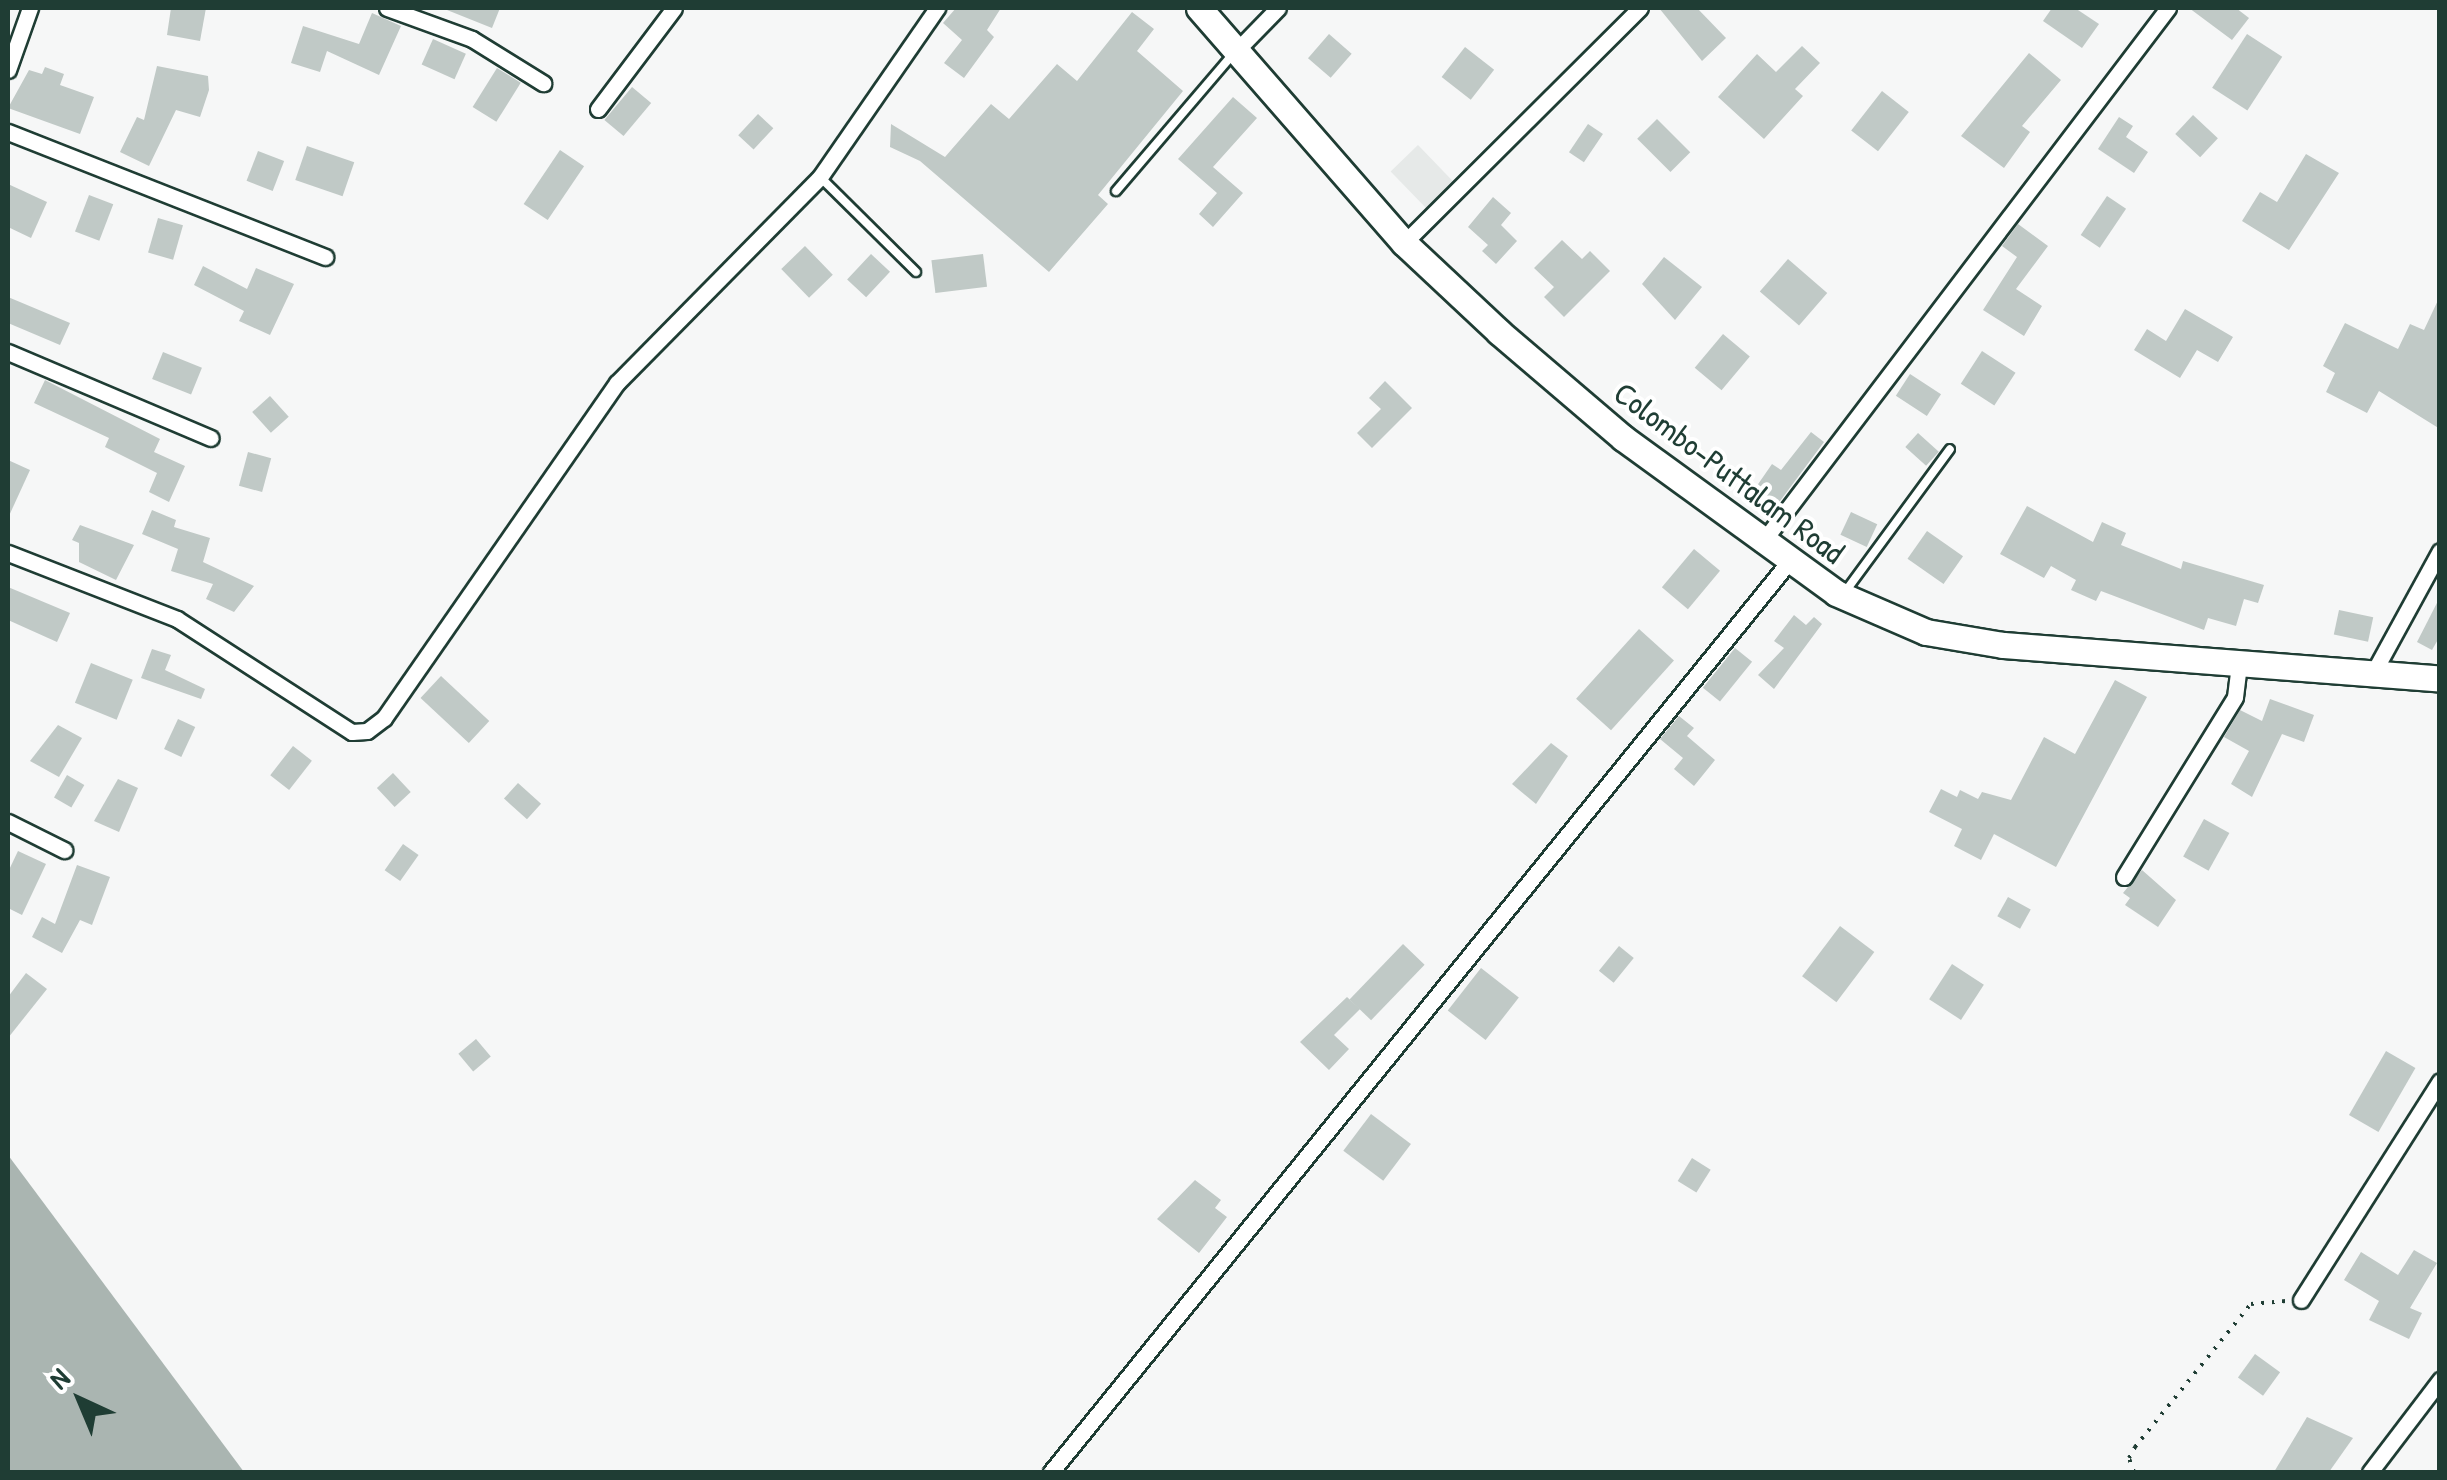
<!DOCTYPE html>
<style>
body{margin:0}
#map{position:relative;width:2447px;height:1480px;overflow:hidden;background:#f6f7f7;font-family:"Patrick Hand",sans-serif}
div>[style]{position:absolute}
.built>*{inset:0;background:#e6e9e8;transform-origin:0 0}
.water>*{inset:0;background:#aab5b1}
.building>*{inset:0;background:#c0c9c6;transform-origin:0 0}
.path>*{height:4px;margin-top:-2px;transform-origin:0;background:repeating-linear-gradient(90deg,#1f3d34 0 2.5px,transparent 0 10.5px)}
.roads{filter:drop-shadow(2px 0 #1f3d34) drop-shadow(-2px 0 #1f3d34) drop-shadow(0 2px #1f3d34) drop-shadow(0 -2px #1f3d34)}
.service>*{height:8px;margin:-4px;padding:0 4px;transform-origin:4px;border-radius:4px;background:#fff}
.minor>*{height:15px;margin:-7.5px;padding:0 7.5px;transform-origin:7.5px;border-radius:7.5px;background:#fff}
.trunk>*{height:25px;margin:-12.5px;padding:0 12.5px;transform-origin:12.5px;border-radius:12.5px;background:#fff}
span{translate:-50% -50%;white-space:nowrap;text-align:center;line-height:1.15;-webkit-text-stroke:8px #fff;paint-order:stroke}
.street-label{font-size:32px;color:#1f3d34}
.frame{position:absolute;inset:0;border:10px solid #1f3d34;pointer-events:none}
.north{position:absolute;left:30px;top:1350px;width:100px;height:100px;-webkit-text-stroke:8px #fff;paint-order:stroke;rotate:316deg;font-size:28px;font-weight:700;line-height:40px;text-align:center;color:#1f3d34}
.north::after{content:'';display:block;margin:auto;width:35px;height:45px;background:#1f3d34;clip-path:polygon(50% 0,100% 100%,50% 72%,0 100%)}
</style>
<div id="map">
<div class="built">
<i style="left:1418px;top:145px;width:52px;height:38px;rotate:46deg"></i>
</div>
<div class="water">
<i style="clip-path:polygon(8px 1155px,244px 1472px,8px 1472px)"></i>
</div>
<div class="building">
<i style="clip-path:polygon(171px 8px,206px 8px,200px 41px,167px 35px)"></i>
<i style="clip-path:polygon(442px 8px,500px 8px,492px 28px)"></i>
<i style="clip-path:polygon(956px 8px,1001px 8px,987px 30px,994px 37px,964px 78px,944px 63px,962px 40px,943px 23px)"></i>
<i style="clip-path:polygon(1659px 8px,1697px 8px,1726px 38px,1702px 61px)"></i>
<i style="clip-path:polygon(2052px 8px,2075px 8px,2099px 24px,2082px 48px,2043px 21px)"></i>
<i style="clip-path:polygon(2189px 8px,2236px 8px,2249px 18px,2232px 40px)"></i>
<i style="clip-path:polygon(1132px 12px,1154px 29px,1137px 51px,1183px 91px,1098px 195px,1108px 204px,1049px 272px,920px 161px,890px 147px,891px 124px,945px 157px,991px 104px,1009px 119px,1057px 64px,1077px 81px)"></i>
<i style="clip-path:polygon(372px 13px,401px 26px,379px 75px,327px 51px,320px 72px,291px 63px,303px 26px,359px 44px)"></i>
<i style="left:1329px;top:34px;width:30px;height:32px;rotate:41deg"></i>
<i style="left:2247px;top:34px;width:42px;height:64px;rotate:33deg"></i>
<i style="left:433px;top:39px;width:36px;height:28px;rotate:24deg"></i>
<i style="clip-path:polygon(1802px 46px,1820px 63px,1795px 89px,1803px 96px,1764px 139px,1718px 97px,1757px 54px,1776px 72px)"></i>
<i style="left:1465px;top:47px;width:37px;height:38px;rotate:38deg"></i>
<i style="clip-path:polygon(2029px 53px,2061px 80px,2022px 126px,2030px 132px,2004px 168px,1961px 136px)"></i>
<i style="clip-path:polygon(157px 66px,208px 76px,209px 90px,200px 117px,176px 110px,149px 166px,120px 152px,137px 117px,144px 120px)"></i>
<i style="clip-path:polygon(45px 67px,64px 74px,60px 85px,94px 97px,80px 134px,8px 108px,29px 70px,42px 74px)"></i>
<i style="left:497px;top:68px;width:28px;height:46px;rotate:32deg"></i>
<i style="left:632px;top:87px;width:25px;height:43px;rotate:40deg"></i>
<i style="left:1882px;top:91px;width:34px;height:50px;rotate:38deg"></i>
<i style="clip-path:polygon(1233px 97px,1257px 118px,1213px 167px,1243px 193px,1213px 227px,1199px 214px,1217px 193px,1178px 159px)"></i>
<i style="left:758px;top:114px;width:21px;height:29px;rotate:43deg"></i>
<i style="left:2193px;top:115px;width:34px;height:26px;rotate:43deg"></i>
<i style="clip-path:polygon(2119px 117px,2133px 126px,2126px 137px,2148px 152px,2134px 173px,2098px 149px)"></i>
<i style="left:1657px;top:119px;width:47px;height:28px;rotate:45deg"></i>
<i style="left:1588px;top:124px;width:18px;height:34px;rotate:34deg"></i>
<i style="left:307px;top:146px;width:50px;height:36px;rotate:19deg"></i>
<i style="left:560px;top:150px;width:29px;height:65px;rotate:34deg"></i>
<i style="left:258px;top:151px;width:28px;height:32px;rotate:21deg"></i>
<i style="clip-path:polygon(2306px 154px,2339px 173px,2289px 250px,2242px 221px,2260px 192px,2277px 202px)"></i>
<i style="clip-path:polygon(8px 184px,47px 202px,31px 238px,8px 227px)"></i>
<i style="left:89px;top:195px;width:26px;height:39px;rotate:21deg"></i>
<i style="left:2107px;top:196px;width:23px;height:47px;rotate:34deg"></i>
<i style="clip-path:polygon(1493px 197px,1511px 213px,1501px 225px,1517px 241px,1496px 264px,1482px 251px,1488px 245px,1468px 227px)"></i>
<i style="left:158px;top:218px;width:26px;height:36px;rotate:16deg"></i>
<i style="clip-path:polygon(2018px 224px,2048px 246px,2016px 289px,2042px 306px,2024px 336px,1983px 310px,2017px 257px,2002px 246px)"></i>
<i style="clip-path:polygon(1562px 240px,1582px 259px,1590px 251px,1610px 271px,1564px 317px,1544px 297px,1554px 287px,1534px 268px)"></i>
<i style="left:805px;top:246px;width:40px;height:33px;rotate:46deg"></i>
<i style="left:871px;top:254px;width:26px;height:35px;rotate:43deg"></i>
<i style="left:983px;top:254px;width:33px;height:52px;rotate:83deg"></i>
<i style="clip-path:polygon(1664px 257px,1702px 287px,1675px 320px,1642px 284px)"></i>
<i style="left:1788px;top:259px;width:52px;height:43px;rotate:41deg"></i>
<i style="clip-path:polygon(203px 266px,247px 289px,256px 268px,294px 284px,270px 335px,239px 321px,244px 311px,194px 285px)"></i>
<i style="clip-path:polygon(2440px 296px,2440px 429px,2379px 391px,2367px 413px,2326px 392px,2335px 373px,2323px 366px,2345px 323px,2398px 349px,2410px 324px,2424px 330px)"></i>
<i style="clip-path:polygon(8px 297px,70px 323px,60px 345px,8px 323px)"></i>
<i style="clip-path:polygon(2185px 309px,2233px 337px,2218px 362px,2197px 350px,2180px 378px,2134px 350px,2147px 329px,2166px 341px)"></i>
<i style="left:1723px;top:334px;width:35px;height:44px;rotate:40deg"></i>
<i style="left:1982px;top:351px;width:40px;height:39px;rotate:33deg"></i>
<i style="left:163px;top:352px;width:42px;height:29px;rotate:22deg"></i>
<i style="left:1910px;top:374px;width:37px;height:26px;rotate:33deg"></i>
<i style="clip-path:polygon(45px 380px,160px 439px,154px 452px,185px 466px,169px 502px,149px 492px,157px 473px,105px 447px,109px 438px,34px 403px)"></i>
<i style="clip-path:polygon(1385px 381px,1412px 408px,1372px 448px,1357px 433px,1381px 409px,1369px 398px)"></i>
<i style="left:270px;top:396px;width:28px;height:24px;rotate:48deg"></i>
<i style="clip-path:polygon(1811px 432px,1824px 442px,1777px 505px,1754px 490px,1772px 464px,1781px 470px)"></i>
<i style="left:1918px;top:433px;width:28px;height:19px;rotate:42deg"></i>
<i style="left:248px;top:452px;width:24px;height:35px;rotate:15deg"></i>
<i style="clip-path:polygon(8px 460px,30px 470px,8px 518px)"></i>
<i style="clip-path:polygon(2027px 506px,2093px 542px,2102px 522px,2126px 533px,2121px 545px,2181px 569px,2183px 561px,2264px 585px,2258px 603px,2244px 599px,2236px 626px,2208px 618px,2204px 630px,2101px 591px,2096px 601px,2071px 590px,2076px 580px,2051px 566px,2044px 578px,2000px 554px)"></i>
<i style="clip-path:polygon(152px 510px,176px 520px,174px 527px,210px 538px,203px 562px,254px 586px,234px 612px,206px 599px,213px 584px,171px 571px,178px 549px,142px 534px)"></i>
<i style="left:1851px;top:512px;width:29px;height:25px;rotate:25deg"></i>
<i style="clip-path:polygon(80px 525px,134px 545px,116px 580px,79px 562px,79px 543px,72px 540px)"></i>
<i style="left:1927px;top:531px;width:44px;height:34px;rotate:35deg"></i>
<i style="left:1694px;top:549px;width:34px;height:50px;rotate:40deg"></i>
<i style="clip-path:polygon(8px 587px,70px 613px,57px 642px,8px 620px)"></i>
<i style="clip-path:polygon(2440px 597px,2440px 636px,2432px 650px,2417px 642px)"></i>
<i style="left:2339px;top:610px;width:35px;height:25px;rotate:12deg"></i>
<i style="clip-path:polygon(1794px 615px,1806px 625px,1814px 617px,1822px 624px,1774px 689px,1758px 675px,1784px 648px,1774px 641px)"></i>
<i style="left:1639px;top:629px;width:47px;height:94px;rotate:42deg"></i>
<i style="left:1735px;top:648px;width:22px;height:51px;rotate:39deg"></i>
<i style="clip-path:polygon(152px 649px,171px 655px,165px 670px,205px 689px,201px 699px,141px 678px)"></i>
<i style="left:91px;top:663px;width:45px;height:43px;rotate:22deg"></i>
<i style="left:441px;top:676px;width:66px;height:30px;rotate:43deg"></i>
<i style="clip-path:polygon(2115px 680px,2147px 697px,2056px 867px,1994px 834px,1981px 860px,1954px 846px,1962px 829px,1929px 812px,1941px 789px,1957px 797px,1960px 790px,1978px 799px,1982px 792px,2011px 800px,2044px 737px,2075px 754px)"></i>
<i style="clip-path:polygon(2270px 699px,2314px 715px,2304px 742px,2282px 734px,2252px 797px,2231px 784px,2249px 751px,2224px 737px,2240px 710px,2262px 721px)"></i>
<i style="clip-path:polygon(1679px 716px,1694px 728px,1687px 736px,1715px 760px,1694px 786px,1674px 769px,1683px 758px,1660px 739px)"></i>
<i style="left:178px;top:719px;width:19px;height:33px;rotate:25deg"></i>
<i style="clip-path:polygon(58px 725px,82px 738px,59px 777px,30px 761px)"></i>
<i style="clip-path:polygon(1551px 743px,1568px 756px,1536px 804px,1512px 784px)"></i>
<i style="left:293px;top:746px;width:24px;height:37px;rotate:38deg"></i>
<i style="left:393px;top:773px;width:26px;height:22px;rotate:47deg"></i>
<i style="left:67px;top:775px;width:20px;height:26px;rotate:30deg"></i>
<i style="clip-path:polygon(118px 779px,138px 788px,119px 832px,94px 821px)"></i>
<i style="left:518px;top:783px;width:31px;height:21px;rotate:42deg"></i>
<i style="left:2204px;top:819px;width:29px;height:43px;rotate:29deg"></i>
<i style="left:403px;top:844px;width:19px;height:32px;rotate:35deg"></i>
<i style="clip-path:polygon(18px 851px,46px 864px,22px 915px,8px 908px,8px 872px)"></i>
<i style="clip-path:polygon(77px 865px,110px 877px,92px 925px,80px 920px,62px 953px,32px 937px,42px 917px,55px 924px)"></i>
<i style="clip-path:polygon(2142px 870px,2176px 900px,2158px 927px,2125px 905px,2130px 898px,2123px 893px)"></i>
<i style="left:2008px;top:897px;width:26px;height:22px;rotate:29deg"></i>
<i style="left:1840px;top:926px;width:43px;height:63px;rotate:37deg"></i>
<i style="left:1403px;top:944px;width:30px;height:77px;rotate:44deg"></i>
<i style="left:1619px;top:946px;width:19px;height:32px;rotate:39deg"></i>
<i style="left:1952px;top:964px;width:38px;height:42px;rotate:33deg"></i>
<i style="left:1481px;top:968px;width:48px;height:54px;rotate:38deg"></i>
<i style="clip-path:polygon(26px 973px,47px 989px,8px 1038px,8px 997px)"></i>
<i style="clip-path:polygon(1347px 997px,1360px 1009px,1334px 1035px,1349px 1049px,1329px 1070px,1300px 1042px)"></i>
<i style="left:476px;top:1039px;width:23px;height:23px;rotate:50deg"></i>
<i style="left:2386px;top:1051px;width:34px;height:74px;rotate:30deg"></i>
<i style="left:1371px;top:1114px;width:50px;height:46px;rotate:37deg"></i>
<i style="left:1692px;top:1158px;width:22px;height:27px;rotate:32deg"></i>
<i style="clip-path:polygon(1195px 1180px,1221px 1200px,1215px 1208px,1227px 1217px,1199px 1253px,1157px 1219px)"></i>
<i style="clip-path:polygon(2414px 1250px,2437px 1263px,2410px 1308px,2422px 1313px,2409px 1339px,2369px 1320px,2379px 1301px,2344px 1280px,2361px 1252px,2398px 1275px)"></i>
<i style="left:2255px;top:1354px;width:31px;height:29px;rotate:36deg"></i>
<i style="clip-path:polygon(2307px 1417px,2353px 1438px,2329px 1472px,2274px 1472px)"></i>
</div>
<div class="path">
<i style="left:2134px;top:1472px;width:15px;rotate:-110deg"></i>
<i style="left:2129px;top:1458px;width:13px;rotate:-61deg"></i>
<i style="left:2135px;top:1447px;width:184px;rotate:-51deg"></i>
<i style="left:2251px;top:1304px;width:35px;rotate:-5deg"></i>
</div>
<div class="roads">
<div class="service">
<i style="left:820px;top:177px;width:135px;rotate:44.7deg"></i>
<i style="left:1116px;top:191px;width:180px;rotate:-49.5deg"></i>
<i style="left:1845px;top:592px;width:177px;rotate:-53.7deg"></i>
</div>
<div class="minor">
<i style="left:387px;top:8px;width:90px;rotate:20deg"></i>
<i style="left:472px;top:39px;width:84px;rotate:31.8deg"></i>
<i style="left:1238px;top:49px;width:57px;rotate:-45.7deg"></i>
<i style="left:8px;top:70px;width:66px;rotate:-70.5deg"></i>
<i style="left:598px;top:109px;width:126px;rotate:-53deg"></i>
<i style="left:8px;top:132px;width:341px;rotate:21.5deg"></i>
<i style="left:1404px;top:243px;width:333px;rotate:-44.9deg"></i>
<i style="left:8px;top:352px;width:220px;rotate:23deg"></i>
<i style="left:1761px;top:544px;width:673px;rotate:-52.79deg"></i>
<i style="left:8px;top:553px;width:181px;rotate:21.3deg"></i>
<i style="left:177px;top:619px;width:208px;rotate:32.9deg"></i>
<i style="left:352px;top:732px;width:15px;rotate:-4deg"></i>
<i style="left:367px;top:731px;width:21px;rotate:-37deg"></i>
<i style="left:384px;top:718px;width:408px;rotate:-55.2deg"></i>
<i style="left:617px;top:383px;width:289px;rotate:-45.4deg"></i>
<i style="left:820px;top:177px;width:206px;rotate:-55.3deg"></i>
<i style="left:2372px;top:675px;width:141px;rotate:-61.3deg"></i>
<i style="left:8px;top:822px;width:63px;rotate:26.6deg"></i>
<i style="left:2124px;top:877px;width:211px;rotate:-58.3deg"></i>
<i style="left:2235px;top:697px;width:31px;rotate:-83deg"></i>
<i style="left:2301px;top:1300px;width:259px;rotate:-57.6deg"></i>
<i style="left:1051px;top:1472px;width:1169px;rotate:-50.97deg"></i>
<i style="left:2370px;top:1472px;width:116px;rotate:-52.7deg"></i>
</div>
<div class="trunk">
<i style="left:1199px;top:8px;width:312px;rotate:48.9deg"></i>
<i style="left:1404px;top:243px;width:130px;rotate:43.1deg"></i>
<i style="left:1499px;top:332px;width:163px;rotate:40.5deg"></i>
<i style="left:1623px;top:438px;width:263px;rotate:36deg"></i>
<i style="left:1836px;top:593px;width:98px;rotate:23.4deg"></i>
<i style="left:1926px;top:632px;width:78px;rotate:9.6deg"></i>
<i style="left:2003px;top:645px;width:438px;rotate:4.4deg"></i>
</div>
</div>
<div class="street-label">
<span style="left:1729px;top:473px;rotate:37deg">Colombo-Puttalam Road</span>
</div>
<div class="frame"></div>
<div class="north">N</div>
</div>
